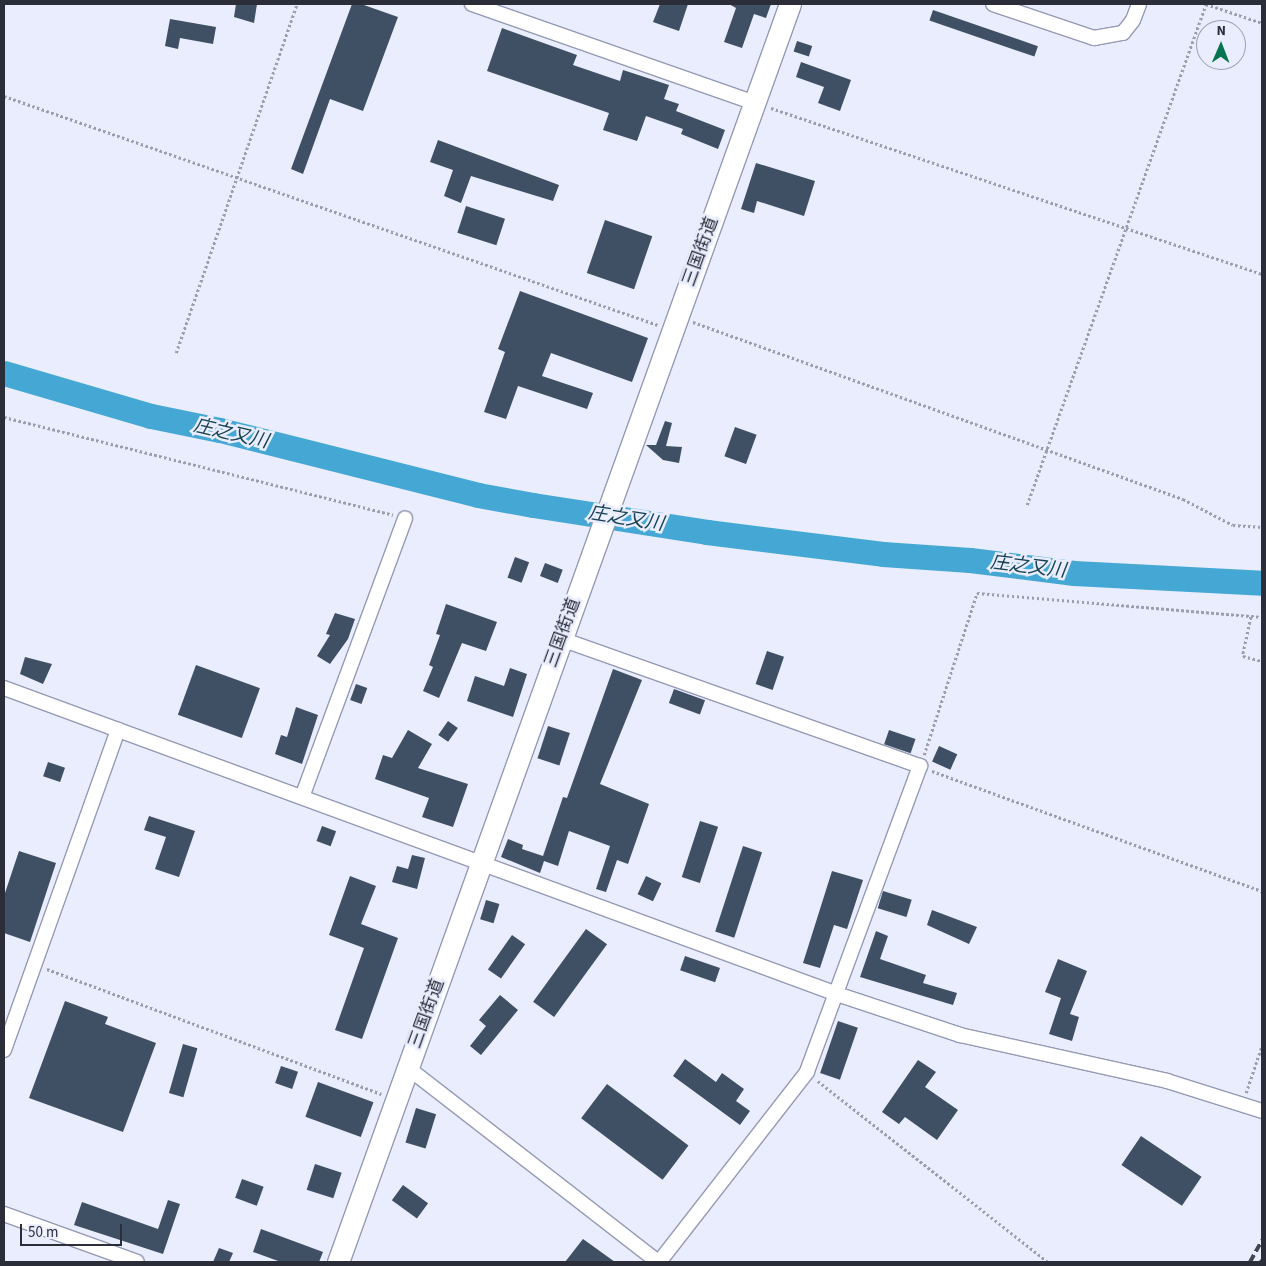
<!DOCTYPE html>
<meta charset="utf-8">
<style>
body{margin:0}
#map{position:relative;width:1266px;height:1266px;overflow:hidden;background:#e9edfe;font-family:"Source Sans 3","Noto Sans JP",sans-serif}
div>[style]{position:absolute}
.river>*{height:25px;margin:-12.5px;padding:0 12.5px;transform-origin:12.5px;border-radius:12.5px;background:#45a8d4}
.building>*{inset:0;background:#3f4f64;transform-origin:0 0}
.path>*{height:2.5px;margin-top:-1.25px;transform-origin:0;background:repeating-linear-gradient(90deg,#9b9fad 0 2.5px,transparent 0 5px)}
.roads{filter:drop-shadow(1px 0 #959ab5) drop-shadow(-1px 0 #959ab5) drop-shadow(0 1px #959ab5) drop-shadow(0 -1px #959ab5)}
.minor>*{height:14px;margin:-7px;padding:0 7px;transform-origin:7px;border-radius:7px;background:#fff}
.highway>*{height:21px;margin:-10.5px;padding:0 10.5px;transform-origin:10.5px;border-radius:10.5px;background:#fff}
.rail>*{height:4px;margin-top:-2px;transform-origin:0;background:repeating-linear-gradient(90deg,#444752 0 8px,transparent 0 12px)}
span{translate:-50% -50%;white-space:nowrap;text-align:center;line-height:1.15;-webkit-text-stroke:5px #e9edfe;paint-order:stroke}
.street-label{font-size:18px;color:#2b2e38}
.water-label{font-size:19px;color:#194355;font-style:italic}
.frame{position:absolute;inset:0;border:5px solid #2b2e38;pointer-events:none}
.north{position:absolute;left:1196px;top:20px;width:50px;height:50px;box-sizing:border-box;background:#e9edfe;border:1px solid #9da1af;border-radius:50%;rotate:1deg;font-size:14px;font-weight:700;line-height:20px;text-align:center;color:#2b2e38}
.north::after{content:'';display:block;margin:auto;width:18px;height:22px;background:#06754f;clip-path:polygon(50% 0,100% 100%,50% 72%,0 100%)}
.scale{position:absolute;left:20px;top:1224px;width:102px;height:22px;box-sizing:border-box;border:2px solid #2b2e38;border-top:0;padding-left:6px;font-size:15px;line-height:18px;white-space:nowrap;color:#2b2e38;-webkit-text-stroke:4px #e9edfe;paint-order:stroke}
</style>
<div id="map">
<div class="river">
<i style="left:4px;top:373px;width:153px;rotate:16.3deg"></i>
<i style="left:151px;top:416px;width:70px;rotate:11.5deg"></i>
<i style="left:220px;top:430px;width:266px;rotate:14.1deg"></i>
<i style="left:478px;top:495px;width:56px;rotate:10.3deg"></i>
<i style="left:533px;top:505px;width:176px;rotate:8.8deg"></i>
<i style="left:707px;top:532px;width:177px;rotate:7.1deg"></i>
<i style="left:883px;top:554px;width:87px;rotate:3.9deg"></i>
<i style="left:970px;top:560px;width:105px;rotate:7.1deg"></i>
<i style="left:1074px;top:573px;width:188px;rotate:3deg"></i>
</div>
<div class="building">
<i style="clip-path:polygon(236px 4px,257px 4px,254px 23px,234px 17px)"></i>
<i style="clip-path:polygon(352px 4px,361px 4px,398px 17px,363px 111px,330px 99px,303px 174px,291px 169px)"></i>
<i style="clip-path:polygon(660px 4px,688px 4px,679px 31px,653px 22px)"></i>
<i style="clip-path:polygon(729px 4px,771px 4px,766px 18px,754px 14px,742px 48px,724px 42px,736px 8px)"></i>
<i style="left:933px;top:10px;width:111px;height:11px;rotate:19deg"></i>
<i style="clip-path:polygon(170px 19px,216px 27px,213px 44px,180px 38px,178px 49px,165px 46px)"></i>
<i style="clip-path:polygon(502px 28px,577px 55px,573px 65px,620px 81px,623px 70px,669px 85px,664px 99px,679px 104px,676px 111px,725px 130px,718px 149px,681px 134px,683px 129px,646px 116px,637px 141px,603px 130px,609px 113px,487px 71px)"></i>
<i style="left:797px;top:41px;width:16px;height:11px;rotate:18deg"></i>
<i style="clip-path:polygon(801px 62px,851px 80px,840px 111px,818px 103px,824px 87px,796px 77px)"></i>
<i style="clip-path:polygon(438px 140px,559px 185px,553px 201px,471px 176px,461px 203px,444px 196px,453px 170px,430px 162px)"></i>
<i style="clip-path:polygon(756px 163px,815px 181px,804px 216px,757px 201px,754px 213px,741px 209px)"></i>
<i style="left:466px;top:206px;width:41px;height:28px;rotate:18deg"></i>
<i style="left:605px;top:220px;width:50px;height:56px;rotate:19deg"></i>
<i style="clip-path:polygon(520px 291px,648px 338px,632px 382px,551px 353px,542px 376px,593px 393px,587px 409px,518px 386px,506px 419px,484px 412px,505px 352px,498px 349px)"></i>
<i style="clip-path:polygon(665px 421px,672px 423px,666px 446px,682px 447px,679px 463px,663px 460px,646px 445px,656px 445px)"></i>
<i style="left:735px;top:427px;width:23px;height:31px;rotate:20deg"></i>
<i style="left:515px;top:557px;width:15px;height:22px;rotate:20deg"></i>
<i style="left:545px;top:563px;width:19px;height:14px;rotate:21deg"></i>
<i style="clip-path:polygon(446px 604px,497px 622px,486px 651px,462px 643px,439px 698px,423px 691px,433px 667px,429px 665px,440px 635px,436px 634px)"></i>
<i style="clip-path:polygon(335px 613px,355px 619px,348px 639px,330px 664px,317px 656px,330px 635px,326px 634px)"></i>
<i style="left:767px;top:651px;width:18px;height:35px;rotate:19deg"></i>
<i style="clip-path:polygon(25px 657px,52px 664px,43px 684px,20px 674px)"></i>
<i style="left:196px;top:665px;width:68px;height:53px;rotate:20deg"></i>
<i style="clip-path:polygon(510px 668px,527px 674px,513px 717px,467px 701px,475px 676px,504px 686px)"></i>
<i style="clip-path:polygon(613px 669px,642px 680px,600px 784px,649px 804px,628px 864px,617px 860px,606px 892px,596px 889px,610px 846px,569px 831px,558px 866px,544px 861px,540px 873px,501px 857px,508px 839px,523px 845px,522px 849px,543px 856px,563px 797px,567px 798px)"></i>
<i style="left:356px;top:684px;width:12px;height:17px;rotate:20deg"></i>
<i style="left:674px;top:689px;width:33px;height:15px;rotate:20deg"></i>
<i style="clip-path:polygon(296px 707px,318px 715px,302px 764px,275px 754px,281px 735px,287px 737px)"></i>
<i style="left:448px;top:721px;width:12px;height:17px;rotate:35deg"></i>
<i style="left:548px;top:726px;width:23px;height:34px;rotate:18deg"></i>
<i style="clip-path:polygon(408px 730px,432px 744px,418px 768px,468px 784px,453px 827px,422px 817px,429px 798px,375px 779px,383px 755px,392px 758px)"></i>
<i style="left:889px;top:730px;width:28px;height:15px;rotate:19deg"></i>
<i style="left:939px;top:746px;width:20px;height:17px;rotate:24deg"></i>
<i style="left:48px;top:762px;width:18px;height:15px;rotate:19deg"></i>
<i style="clip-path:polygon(149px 816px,195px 831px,179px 877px,155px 869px,166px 837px,144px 830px)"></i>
<i style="left:700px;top:821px;width:19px;height:59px;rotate:18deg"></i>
<i style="left:322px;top:826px;width:15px;height:16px;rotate:20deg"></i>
<i style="left:743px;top:846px;width:20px;height:90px;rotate:18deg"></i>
<i style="clip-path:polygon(19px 851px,56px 863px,30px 942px,4px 933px,4px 896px)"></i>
<i style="clip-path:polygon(412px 855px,425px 858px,417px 889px,392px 882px,397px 866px,408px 869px)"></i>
<i style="clip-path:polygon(832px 871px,863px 880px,847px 929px,834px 925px,820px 968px,803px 963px)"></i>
<i style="clip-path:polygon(350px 876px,376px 886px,361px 924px,398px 938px,362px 1039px,335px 1030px,364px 948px,329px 935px)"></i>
<i style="left:646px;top:876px;width:17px;height:20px;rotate:25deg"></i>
<i style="left:883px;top:891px;width:30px;height:18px;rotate:17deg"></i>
<i style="left:486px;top:900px;width:14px;height:20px;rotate:17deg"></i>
<i style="clip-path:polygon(932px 910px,977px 927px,969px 944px,927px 925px)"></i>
<i style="left:586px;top:929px;width:26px;height:90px;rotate:36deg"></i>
<i style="clip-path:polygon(876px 931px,888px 936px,880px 959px,926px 975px,923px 983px,957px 993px,953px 1005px,860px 977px)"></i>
<i style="left:512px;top:935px;width:16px;height:42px;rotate:35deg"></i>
<i style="left:685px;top:956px;width:37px;height:15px;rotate:19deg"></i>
<i style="clip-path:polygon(1058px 959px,1087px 971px,1070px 1014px,1079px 1017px,1072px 1041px,1049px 1034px,1061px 998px,1045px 992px)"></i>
<i style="clip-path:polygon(500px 995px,518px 1010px,481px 1055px,470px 1046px,486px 1026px,479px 1020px)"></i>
<i style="clip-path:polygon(65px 1001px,108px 1017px,105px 1024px,156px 1043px,123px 1132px,29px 1098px)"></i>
<i style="left:838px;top:1021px;width:21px;height:55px;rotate:19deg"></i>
<i style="left:183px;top:1044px;width:15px;height:51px;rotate:16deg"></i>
<i style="clip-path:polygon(685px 1059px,716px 1082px,722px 1073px,744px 1089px,736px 1101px,750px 1111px,740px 1125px,673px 1076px)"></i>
<i style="clip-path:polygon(918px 1060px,936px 1072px,925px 1087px,958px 1110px,937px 1140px,905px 1117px,899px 1124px,882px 1112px)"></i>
<i style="left:281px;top:1066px;width:18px;height:18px;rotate:19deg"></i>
<i style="left:318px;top:1082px;width:59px;height:37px;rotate:20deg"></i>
<i style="left:607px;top:1084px;width:102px;height:43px;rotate:37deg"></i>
<i style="left:416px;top:1108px;width:21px;height:36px;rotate:17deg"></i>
<i style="left:1141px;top:1136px;width:73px;height:35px;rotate:34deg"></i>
<i style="left:315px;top:1164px;width:28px;height:27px;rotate:18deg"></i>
<i style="left:242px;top:1179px;width:23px;height:20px;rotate:20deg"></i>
<i style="left:403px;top:1185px;width:31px;height:19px;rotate:36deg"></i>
<i style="clip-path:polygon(168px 1200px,180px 1204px,163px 1254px,74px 1225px,82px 1202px,158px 1229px)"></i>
<i style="clip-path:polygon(261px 1229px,323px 1252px,319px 1262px,281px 1262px,253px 1252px)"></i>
<i style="clip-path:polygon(583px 1239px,615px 1262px,565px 1262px)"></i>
<i style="clip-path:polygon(219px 1248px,233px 1253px,229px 1262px,213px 1262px)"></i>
</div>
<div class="path">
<i style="left:1206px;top:4px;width:59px;rotate:18.7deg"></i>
<i style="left:4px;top:96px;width:693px;rotate:19.3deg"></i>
<i style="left:771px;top:108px;width:518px;rotate:18.68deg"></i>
<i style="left:693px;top:322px;width:521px;rotate:19.86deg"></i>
<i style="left:1183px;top:499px;width:56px;rotate:27.5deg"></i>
<i style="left:1233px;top:525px;width:29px;rotate:4deg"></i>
<i style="left:176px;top:353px;width:369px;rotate:-70.9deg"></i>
<i style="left:4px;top:417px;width:401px;rotate:14.1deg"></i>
<i style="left:1027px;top:505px;width:532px;rotate:-70.34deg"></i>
<i style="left:1251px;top:617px;width:40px;rotate:102deg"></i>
<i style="left:1243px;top:656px;width:20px;rotate:15deg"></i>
<i style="left:924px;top:755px;width:170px;rotate:-71.9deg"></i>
<i style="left:977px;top:593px;width:286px;rotate:4.8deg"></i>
<i style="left:932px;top:771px;width:351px;rotate:20deg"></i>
<i style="left:47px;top:969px;width:357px;rotate:20.5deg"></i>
<i style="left:818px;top:1081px;width:293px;rotate:38.2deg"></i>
<i style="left:1246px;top:1093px;width:51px;rotate:-71.6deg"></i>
</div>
<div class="roads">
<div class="minor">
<i style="left:472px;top:4px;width:300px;rotate:19.3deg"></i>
<i style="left:993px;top:4px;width:107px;rotate:18.6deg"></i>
<i style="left:1094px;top:38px;width:29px;rotate:-10deg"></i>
<i style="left:1123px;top:33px;width:16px;rotate:-52deg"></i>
<i style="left:1133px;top:20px;width:17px;rotate:-69deg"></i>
<i style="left:561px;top:639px;width:381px;rotate:19.5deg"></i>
<i style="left:920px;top:766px;width:326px;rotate:110.3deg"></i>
<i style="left:807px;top:1072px;width:241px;rotate:127.9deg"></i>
<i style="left:4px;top:688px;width:887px;rotate:20.17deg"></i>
<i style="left:837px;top:994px;width:130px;rotate:18.4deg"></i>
<i style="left:960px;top:1035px;width:212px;rotate:12.5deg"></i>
<i style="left:1167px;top:1081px;width:100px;rotate:17.5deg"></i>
<i style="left:302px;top:797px;width:297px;rotate:-69.7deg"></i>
<i style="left:4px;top:1050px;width:340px;rotate:-70.4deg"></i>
<i style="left:408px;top:1068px;width:316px;rotate:37.8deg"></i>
<i style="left:4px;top:1214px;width:141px;rotate:19.8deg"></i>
</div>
<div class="highway">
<i style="left:338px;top:1262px;width:1337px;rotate:-70.24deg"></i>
</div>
</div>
<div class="rail">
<i style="left:1250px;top:1262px;width:25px;rotate:-61deg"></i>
<i style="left:1261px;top:1262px;width:2px;rotate:-63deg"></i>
</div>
<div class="street-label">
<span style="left:701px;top:252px;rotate:-70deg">三国街道</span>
<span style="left:563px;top:633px;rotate:-70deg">三国街道</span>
<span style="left:427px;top:1014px;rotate:-70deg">三国街道</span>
</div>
<div class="water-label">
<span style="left:231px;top:434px;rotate:13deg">庄之又川</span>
<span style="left:626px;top:519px;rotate:9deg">庄之又川</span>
<span style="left:1028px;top:567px;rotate:7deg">庄之又川</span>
</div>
<div class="frame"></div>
<div class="north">N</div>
<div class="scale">50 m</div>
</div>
